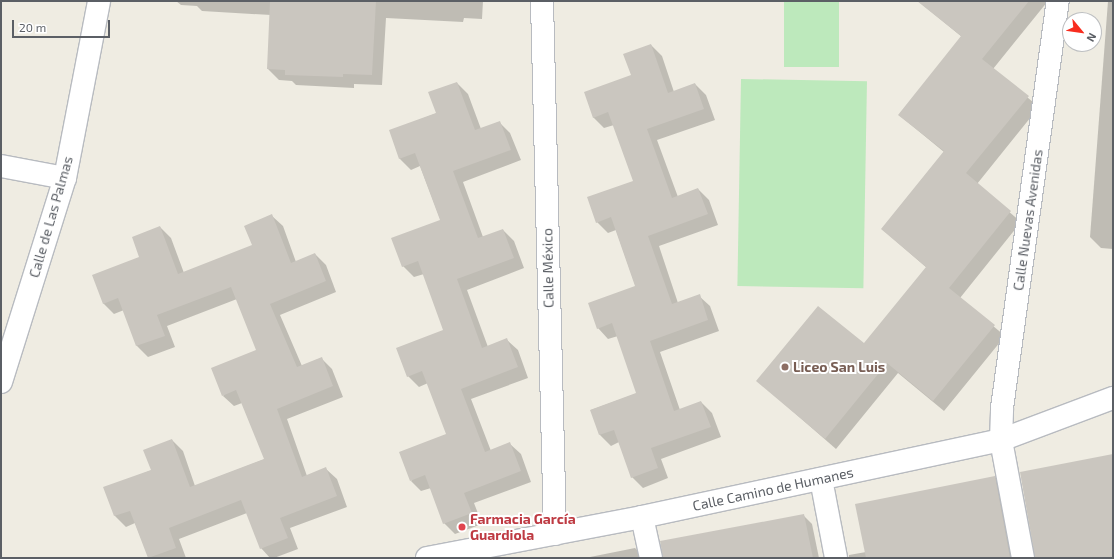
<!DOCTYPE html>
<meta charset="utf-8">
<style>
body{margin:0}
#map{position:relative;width:1114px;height:559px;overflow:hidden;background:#efece2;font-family:"Exo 2",sans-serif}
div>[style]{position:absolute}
.green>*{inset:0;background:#bde9bc;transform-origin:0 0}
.shadow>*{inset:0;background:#0003}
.building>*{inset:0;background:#cac6bf}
.roads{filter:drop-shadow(1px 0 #b8bbc0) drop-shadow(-1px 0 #b8bbc0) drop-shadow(0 1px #b8bbc0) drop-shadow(0 -1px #b8bbc0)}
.minor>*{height:22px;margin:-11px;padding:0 11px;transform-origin:11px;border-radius:11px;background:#fff}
.dots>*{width:11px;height:11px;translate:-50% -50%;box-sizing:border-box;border:2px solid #fff;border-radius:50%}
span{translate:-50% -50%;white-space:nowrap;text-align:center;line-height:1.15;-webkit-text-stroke:4px #fff;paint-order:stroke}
.street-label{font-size:14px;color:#5b5f65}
.education-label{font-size:14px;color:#785e54;font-weight:700}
.left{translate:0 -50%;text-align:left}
.health-label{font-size:14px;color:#be3a42;font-weight:700}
.frame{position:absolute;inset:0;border:2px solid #5b5f65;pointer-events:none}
.north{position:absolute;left:1062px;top:12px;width:40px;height:40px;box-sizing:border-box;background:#fff;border:1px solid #bdbfc1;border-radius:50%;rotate:119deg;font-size:11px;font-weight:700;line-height:16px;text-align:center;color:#5b5f65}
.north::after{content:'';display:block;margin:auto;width:14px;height:18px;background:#f82d1f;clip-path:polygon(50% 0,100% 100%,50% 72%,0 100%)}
.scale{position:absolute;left:12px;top:20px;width:98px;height:18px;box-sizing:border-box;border:2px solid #5b5f65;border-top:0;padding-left:5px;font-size:12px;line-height:14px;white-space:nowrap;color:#5b5f65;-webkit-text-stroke:3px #fff;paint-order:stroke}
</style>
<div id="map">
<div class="green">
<i style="left:784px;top:1px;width:55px;height:66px"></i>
<i style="left:741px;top:79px;width:126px;height:207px;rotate:1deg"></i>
</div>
<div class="shadow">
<i style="clip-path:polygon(176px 1px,483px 1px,482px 19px,464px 18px,463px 22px,386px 18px,382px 85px,354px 84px,354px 88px,296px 85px,292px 81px,279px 80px,268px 69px,271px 15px,202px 11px,197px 6px,181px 5px)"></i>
<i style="clip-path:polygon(918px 1px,1048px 1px,993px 69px,1039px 107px,977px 184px,1021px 222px,960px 298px,1005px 336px,944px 411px,898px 373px,836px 449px,758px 381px,865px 345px,927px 268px,882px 229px,944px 152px,899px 115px,962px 37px)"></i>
<i style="clip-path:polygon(1108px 1px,1113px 1px,1113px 249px,1101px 248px,1090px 237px)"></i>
<i style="clip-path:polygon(651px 45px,662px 56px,674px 92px,695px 84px,706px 95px,715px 120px,657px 140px,678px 197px,698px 189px,709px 200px,718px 225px,659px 246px,678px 303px,699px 296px,710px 306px,719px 331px,660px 352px,680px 410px,701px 402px,712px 413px,721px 437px,661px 459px,668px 478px,643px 488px,632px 477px,619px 442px,611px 446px,600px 435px,591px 410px,638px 393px,618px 336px,608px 339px,598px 328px,636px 287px,616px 230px,608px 233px,597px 222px,634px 181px,614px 125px,604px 128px,593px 117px,632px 76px)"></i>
<i style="clip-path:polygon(457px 83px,468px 94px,481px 129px,499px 122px,510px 133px,521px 160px,463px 182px,483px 237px,503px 230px,514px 241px,524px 268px,467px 290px,488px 347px,507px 340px,518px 350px,528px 378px,471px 399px,491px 451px,510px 444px,521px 454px,531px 482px,474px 503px,482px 524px,455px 534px,444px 523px,431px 488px,421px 491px,411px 481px,448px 435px,428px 383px,419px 387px,408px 376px,445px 331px,424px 274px,414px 277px,403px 266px,441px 221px,420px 166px,411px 170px,400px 159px,390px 131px,437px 113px)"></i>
<i style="clip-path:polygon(272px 216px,283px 226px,296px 262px,315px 254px,326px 265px,336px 292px,280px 315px,302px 366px,321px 358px,332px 369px,343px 397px,287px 419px,307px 476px,326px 469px,337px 479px,347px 507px,290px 528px,298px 549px,274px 558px,270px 558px,261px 548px,247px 513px,179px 539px,186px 558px,149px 558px,135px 523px,126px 527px,115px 516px,105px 488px,152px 470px,172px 440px,183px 451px,195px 486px,265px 459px,242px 403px,234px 406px,223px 396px,257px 350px,237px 299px,167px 326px,175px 347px,148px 357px,137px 346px,124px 310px,114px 314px,103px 303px,140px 258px,160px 227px,171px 238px,184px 273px,253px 246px)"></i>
<i style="clip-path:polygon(995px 477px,1004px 486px,1017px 558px,849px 558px,849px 555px,866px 552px)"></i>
<i style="clip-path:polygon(803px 515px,812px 524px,819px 558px,664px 558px)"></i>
<i style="clip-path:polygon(635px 548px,645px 558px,585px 558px)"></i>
</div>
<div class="building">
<i style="clip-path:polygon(270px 1px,376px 1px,372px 75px,343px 74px,343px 77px,285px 75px,285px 70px,267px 69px)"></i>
<i style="clip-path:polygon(917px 1px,1029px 1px,982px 59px,1029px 96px,966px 173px,1011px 211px,949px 288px,995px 325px,933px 401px,887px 363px,825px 439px,756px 381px,818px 306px,864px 343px,926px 267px,881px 229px,944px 151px,898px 115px,961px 36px)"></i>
<i style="clip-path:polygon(651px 44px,668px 93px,695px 83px,704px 109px,647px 129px,672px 198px,698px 188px,708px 214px,648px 236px,672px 304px,700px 294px,708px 320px,650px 341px,674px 411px,701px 401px,711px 427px,651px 448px,658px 468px,631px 478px,614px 430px,599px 435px,590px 410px,636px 393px,612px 323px,597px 329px,588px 303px,635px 286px,611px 217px,596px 223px,587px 197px,633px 181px,608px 112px,593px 118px,584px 92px,631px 75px,623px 54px)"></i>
<i style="clip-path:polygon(457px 82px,475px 130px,500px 121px,511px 150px,453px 171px,478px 238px,503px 229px,514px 258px,457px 279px,482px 348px,507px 338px,518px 367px,461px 389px,485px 452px,510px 442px,521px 471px,464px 493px,472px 513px,443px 524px,425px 475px,410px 481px,399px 452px,446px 434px,422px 371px,407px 377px,396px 348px,443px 330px,418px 261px,402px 267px,391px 238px,440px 220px,415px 153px,399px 159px,389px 130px,436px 113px,428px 92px)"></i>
<i style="clip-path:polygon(272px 214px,291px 263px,315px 253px,326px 281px,270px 304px,297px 367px,322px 357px,333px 386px,277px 409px,302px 477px,326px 467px,337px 496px,280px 518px,288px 538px,260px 549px,241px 500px,169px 528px,176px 548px,148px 558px,130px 511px,114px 516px,103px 487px,151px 470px,143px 450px,172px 439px,190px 487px,264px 459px,236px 390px,222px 396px,211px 368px,256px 350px,231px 287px,157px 315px,165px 336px,136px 346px,118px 298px,103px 304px,92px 275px,139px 257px,132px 237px,160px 226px,178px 274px,252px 245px,244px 226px)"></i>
<i style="clip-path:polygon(1113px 454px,1113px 558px,1035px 558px,1020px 472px)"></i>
<i style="clip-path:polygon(995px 476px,1010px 558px,866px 558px,855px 504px)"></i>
<i style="clip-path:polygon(804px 514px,813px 558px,663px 558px,660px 541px)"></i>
</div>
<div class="roads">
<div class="minor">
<i style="left:542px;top:1px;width:533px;rotate:88.6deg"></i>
<i style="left:1px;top:166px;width:65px;rotate:10.6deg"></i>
<i style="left:1px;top:382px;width:214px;rotate:-72.6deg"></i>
<i style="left:65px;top:178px;width:180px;rotate:-79.1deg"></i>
<i style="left:821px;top:479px;width:80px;rotate:79.2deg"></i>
<i style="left:642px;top:517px;width:42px;rotate:77.6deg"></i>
<i style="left:427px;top:558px;width:219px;rotate:-10.8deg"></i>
<i style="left:642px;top:517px;width:367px;rotate:-12.1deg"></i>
<i style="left:1001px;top:440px;width:120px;rotate:-20.6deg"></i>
<i style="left:1023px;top:558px;width:120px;rotate:-100.6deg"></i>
<i style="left:1001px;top:440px;width:32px;rotate:-88deg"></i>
<i style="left:1002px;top:408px;width:411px;rotate:-82.2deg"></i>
</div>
</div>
<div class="dots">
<i style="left:785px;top:367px;background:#8d6e63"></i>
<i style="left:462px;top:527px;background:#e0444e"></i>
</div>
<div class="street-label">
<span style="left:51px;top:217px;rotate:-74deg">Calle de Las Palmas</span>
<span style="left:1028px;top:220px;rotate:-82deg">Calle Nuevas Avenidas</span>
<span style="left:548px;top:268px;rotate:-91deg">Calle México</span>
<span style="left:773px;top:489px;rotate:-12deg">Calle Camino de Humanes</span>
</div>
<div class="education-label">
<span class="left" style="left:793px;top:367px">Liceo San Luis</span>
</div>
<div class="health-label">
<span class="left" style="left:470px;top:527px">Farmacia García<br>Guardiola</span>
</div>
<div class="frame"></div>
<div class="north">N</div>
<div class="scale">20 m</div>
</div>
